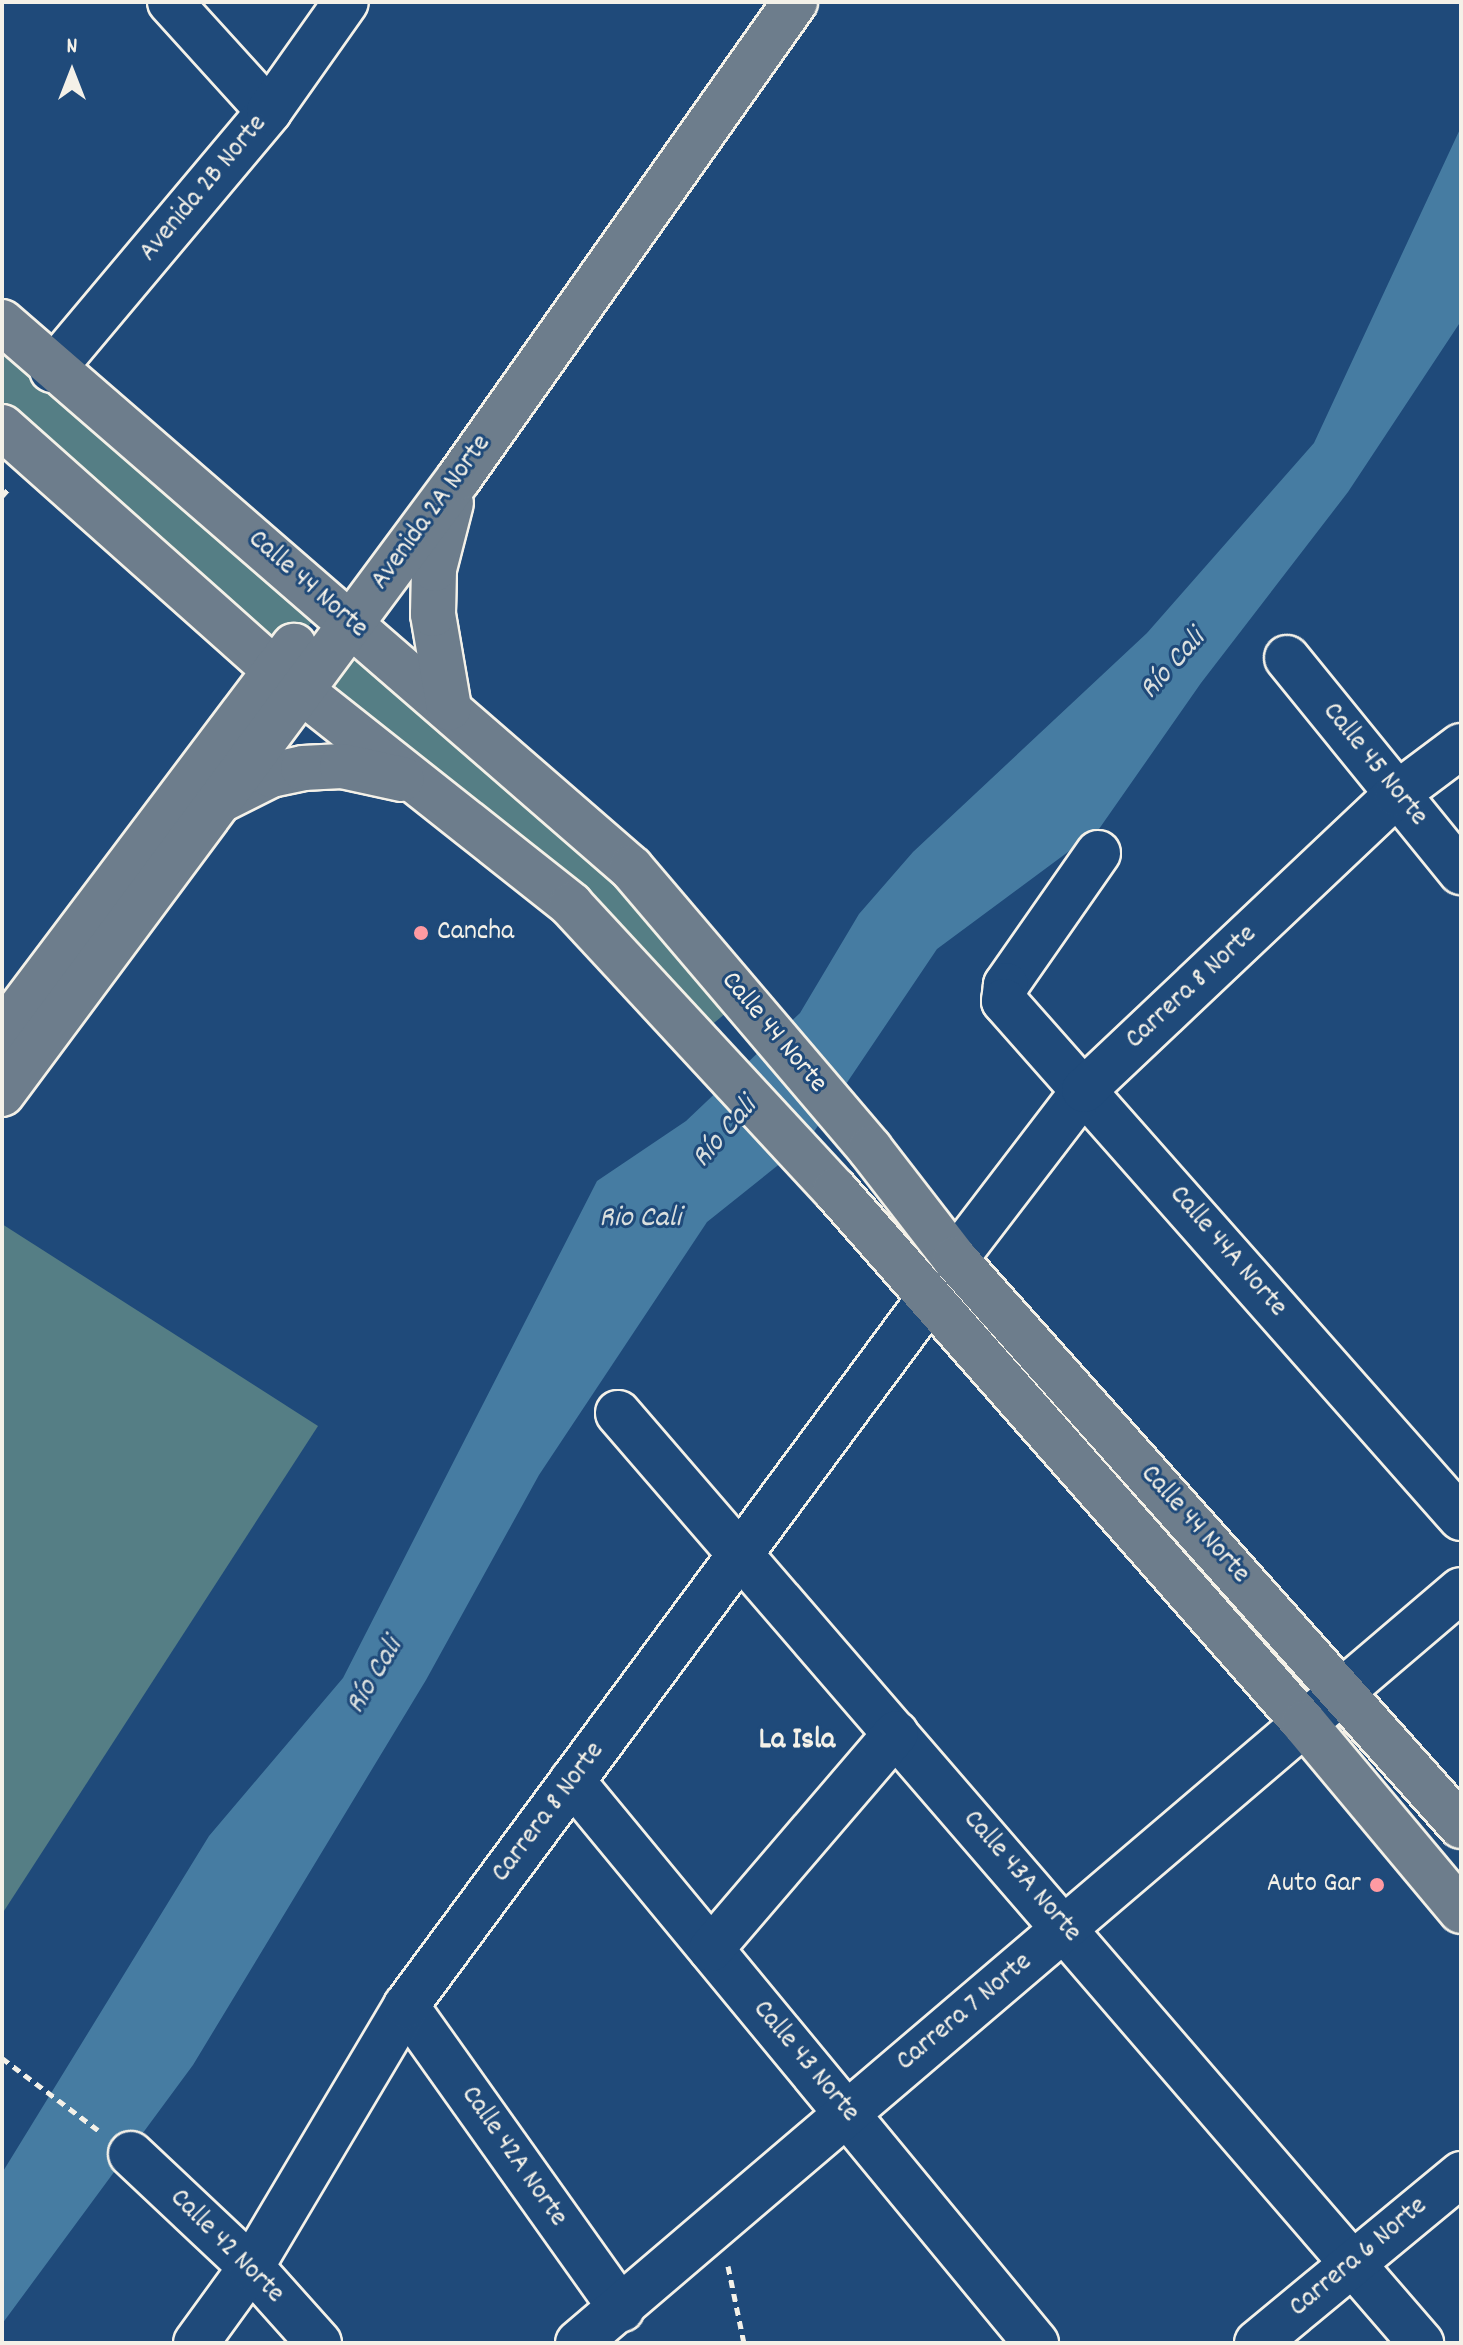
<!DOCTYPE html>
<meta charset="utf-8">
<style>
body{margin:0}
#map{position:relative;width:1463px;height:2345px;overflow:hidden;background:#1f4a7a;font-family:Dekko,sans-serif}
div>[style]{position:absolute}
.green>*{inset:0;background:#557e85}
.water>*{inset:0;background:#467ca2}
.path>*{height:5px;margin-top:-2.5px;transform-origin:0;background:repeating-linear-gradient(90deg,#f4f1e8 0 8px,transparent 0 14px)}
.roads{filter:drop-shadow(2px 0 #f4f1e8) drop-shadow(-2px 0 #f4f1e8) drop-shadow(0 2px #f4f1e8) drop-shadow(0 -2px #f4f1e8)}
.minor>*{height:44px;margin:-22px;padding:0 22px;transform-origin:22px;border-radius:22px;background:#1f4a7a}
.major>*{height:44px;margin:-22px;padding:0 22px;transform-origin:22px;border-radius:22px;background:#6d7d8c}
.dots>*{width:22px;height:22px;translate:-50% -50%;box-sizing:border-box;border:4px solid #1f4a7a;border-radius:50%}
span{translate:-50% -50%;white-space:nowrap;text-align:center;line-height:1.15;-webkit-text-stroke:6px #1f4a7a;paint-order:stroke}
.street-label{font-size:28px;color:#f4f1e8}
.poi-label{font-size:28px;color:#f4f1e8}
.left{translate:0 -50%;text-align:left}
.right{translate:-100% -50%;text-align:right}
.water-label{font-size:30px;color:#dadfde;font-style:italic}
.neighbourhood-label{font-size:30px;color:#f4f1e8;font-weight:700}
.frame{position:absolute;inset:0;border:4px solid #f4f1e8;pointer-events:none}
.north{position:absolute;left:32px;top:32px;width:80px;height:80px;-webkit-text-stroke:6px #1f4a7a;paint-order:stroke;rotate:0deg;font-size:22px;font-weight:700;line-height:32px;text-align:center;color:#f4f1e8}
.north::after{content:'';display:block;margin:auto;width:28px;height:36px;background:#f4f1e8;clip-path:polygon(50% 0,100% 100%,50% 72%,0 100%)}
</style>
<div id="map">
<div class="green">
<i style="clip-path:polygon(2px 322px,327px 602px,275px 670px,2px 427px)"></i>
<i style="clip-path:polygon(350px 621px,744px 998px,697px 1037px,318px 706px)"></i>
<i style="clip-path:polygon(2px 1224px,318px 1426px,2px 1914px)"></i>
</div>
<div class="water">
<i style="clip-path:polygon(1461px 127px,1461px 321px,1348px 492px,1201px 683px,1099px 829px,937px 949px,807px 1142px,707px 1222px,539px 1475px,426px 1680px,193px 2065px,2px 2324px,2px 2173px,209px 1836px,343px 1678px,597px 1181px,686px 1121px,800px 1013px,859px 914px,913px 852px,1147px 633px,1314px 443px)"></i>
</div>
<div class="path">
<i style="left:2px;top:496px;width:12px;rotate:-48deg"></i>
<i style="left:2px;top:2058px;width:120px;rotate:36.9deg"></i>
<i style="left:728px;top:2266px;width:79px;rotate:78.3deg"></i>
</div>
<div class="roads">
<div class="minor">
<i style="left:170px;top:2px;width:147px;rotate:47.8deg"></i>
<i style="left:52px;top:370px;width:338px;rotate:-50deg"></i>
<i style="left:269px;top:111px;width:133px;rotate:-54.8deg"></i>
<i style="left:1287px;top:658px;width:276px;rotate:50.9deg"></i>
<i style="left:1098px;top:853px;width:161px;rotate:124.9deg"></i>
<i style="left:1006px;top:985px;width:16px;rotate:97deg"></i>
<i style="left:1004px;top:1001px;width:690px;rotate:48.53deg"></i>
<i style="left:955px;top:1259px;width:213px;rotate:-52.6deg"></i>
<i style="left:1084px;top:1090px;width:431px;rotate:-43.4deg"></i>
<i style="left:1397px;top:794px;width:80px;rotate:-36.9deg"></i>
<i style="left:618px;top:1413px;width:1229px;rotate:49.19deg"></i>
<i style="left:572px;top:1781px;width:729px;rotate:50.46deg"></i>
<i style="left:711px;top:1949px;width:284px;rotate:-49.4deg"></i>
<i style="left:406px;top:2006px;width:372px;rotate:54.6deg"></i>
<i style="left:131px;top:2154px;width:165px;rotate:43.3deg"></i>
<i style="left:251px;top:2267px;width:102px;rotate:48.2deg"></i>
<i style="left:196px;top:2343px;width:94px;rotate:-54.1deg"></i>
<i style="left:251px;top:2267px;width:304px;rotate:-59.3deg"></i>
<i style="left:406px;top:2006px;width:878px;rotate:-53.52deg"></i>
<i style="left:578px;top:2343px;width:1160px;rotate:-40.46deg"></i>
<i style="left:1257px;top:2343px;width:265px;rotate:-39.6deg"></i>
</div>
<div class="major">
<i style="left:2px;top:322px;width:833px;rotate:40.96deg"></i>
<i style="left:631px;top:868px;width:369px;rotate:49.6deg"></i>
<i style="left:870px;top:1149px;width:139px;rotate:52.3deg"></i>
<i style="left:955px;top:1259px;width:760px;rotate:48.25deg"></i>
<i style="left:2px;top:427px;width:365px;rotate:41.7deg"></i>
<i style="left:275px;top:670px;width:378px;rotate:38.4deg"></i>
<i style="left:571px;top:905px;width:388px;rotate:47.2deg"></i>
<i style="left:835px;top:1190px;width:710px;rotate:48.65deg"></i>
<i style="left:1304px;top:1723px;width:245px;rotate:50.1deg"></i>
<i style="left:449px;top:708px;width:95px;rotate:-99.7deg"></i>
<i style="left:433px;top:614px;width:45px;rotate:-88.7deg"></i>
<i style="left:434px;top:569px;width:68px;rotate:-75.6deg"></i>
<i style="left:223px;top:799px;width:54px;rotate:-26.6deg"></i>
<i style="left:271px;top:775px;width:33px;rotate:-12deg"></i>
<i style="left:303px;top:768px;width:39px;rotate:-3deg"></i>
<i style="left:342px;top:766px;width:61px;rotate:12.2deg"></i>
<i style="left:2px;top:1033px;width:485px;rotate:-53deg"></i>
<i style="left:2px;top:1094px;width:767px;rotate:-53.43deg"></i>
<i style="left:459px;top:478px;width:583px;rotate:-54.78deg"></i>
</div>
</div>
<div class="dots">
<i style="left:421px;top:933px;background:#ff9aa2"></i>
<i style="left:1377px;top:1885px;background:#ff9aa2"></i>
</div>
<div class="street-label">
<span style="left:204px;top:189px;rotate:-50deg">Avenida 2B Norte</span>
<span style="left:432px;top:513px;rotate:-54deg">Avenida 2A Norte</span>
<span style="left:307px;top:585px;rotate:41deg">Calle 44 Norte</span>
<span style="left:1374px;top:765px;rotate:51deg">Calle 45 Norte</span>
<span style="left:1192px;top:988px;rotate:-43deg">Carrera 8 Norte</span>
<span style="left:773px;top:1033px;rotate:50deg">Calle 44 Norte</span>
<span style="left:1227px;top:1252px;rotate:49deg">Calle 44A Norte</span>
<span style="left:1194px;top:1525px;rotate:48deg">Calle 44 Norte</span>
<span style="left:549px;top:1813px;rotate:-53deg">Carrera 8 Norte</span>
<span style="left:1021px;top:1877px;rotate:49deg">Calle 43A Norte</span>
<span style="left:965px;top:2013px;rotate:-40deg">Carrera 7 Norte</span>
<span style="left:805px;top:2062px;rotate:50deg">Calle 43 Norte</span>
<span style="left:513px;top:2157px;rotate:55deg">Calle 42A Norte</span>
<span style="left:226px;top:2247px;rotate:45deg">Calle 42 Norte</span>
<span style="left:1359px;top:2258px;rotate:-40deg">Carrera 6 Norte</span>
</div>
<div class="poi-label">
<span class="left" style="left:437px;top:933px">Cancha</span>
<span class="right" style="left:1361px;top:1885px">Auto Gar</span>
</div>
<div class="water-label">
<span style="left:1174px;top:666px;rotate:-48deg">Río Cali</span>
<span style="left:726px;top:1134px;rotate:-49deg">Río Cali</span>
<span style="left:640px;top:1220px">Rio Cali</span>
<span style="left:376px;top:1677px;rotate:-59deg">Río Cali</span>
</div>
<div class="neighbourhood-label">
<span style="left:797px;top:1742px">La Isla</span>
</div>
<div class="frame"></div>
<div class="north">N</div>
</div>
